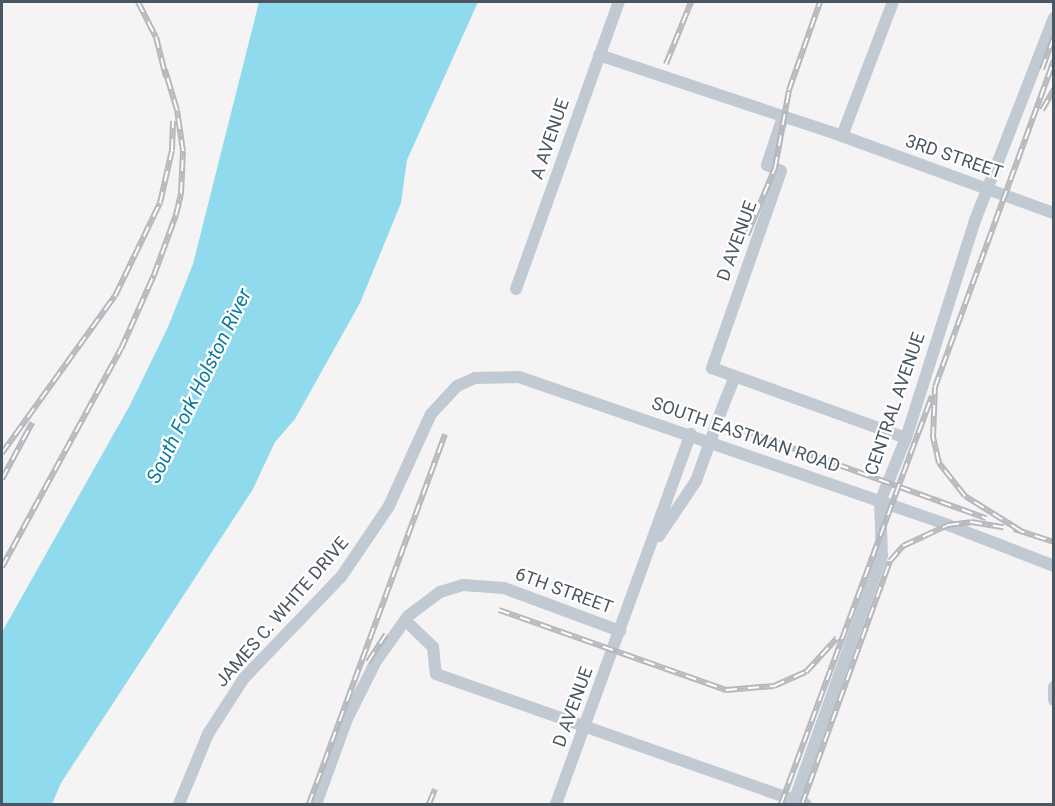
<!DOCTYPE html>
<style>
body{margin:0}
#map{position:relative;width:1055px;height:806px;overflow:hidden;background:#f5f3f3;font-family:Roboto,sans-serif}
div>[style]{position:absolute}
.water>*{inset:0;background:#90daee}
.minor>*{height:12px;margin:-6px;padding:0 6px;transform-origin:6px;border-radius:6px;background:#c1cad2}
.rail>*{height:6px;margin-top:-3px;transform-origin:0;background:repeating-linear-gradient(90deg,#fff 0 11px,#b5b8bd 0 22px);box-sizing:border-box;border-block:2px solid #b5b8bd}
.minor-bridge>*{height:12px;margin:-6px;padding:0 6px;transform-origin:6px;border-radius:6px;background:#c1cad2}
span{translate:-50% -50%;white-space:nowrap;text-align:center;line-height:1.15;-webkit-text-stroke:4.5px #fff;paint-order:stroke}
.street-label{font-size:18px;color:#4a5661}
.water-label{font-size:20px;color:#0c7c9b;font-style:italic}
.frame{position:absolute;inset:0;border:3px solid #4a5661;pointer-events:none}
</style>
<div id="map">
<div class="water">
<i style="clip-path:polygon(259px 2px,478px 2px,407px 160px,401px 203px,360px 303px,295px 419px,275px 442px,253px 489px,61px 783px,52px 804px,2px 804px,2px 632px,130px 405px,168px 327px,193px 264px)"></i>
</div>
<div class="minor">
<i style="left:599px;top:55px;width:256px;rotate:18.4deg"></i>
<i style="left:842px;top:136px;width:226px;rotate:20deg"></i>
<i style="left:783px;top:117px;width:51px;rotate:108.4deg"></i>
<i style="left:767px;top:165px;width:15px;rotate:23deg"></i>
<i style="left:781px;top:171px;width:209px;rotate:109.3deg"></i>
<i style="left:712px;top:368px;width:206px;rotate:19.8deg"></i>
<i style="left:842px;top:136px;width:143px;rotate:-69.2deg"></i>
<i style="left:516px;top:289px;width:305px;rotate:-70.3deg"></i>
<i style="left:723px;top:406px;width:31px;rotate:-68deg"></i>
<i style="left:659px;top:536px;width:66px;rotate:-56.1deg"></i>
<i style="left:405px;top:620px;width:39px;rotate:44deg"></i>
<i style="left:433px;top:647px;width:27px;rotate:84deg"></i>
<i style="left:436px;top:674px;width:392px;rotate:19.4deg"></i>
<i style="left:1054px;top:687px;width:13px;rotate:90deg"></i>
<i style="left:179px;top:804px;width:76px;rotate:-67.5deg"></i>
<i style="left:208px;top:734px;width:67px;rotate:-57.3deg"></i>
<i style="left:244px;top:678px;width:140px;rotate:-46.2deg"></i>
<i style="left:341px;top:577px;width:86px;rotate:-55.9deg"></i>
<i style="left:389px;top:506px;width:101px;rotate:-65.5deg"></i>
<i style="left:431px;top:414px;width:38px;rotate:-47deg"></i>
<i style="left:457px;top:386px;width:20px;rotate:-24deg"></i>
<i style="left:475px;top:378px;width:44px;rotate:-1.3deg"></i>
<i style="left:519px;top:377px;width:454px;rotate:19deg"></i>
<i style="left:948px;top:525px;width:114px;rotate:21.1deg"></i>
<i style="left:316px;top:804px;width:90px;rotate:-70deg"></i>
<i style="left:347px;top:719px;width:65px;rotate:-63.4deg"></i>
<i style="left:376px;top:661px;width:55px;rotate:-54.6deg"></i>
<i style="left:408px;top:616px;width:40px;rotate:-37deg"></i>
<i style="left:440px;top:592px;width:24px;rotate:-17deg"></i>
<i style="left:463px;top:585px;width:41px;rotate:4.2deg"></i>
<i style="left:504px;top:588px;width:124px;rotate:20.3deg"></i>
<i style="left:556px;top:804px;width:394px;rotate:-70deg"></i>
<i style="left:793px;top:804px;width:263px;rotate:-70.3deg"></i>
<i style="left:882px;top:556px;width:54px;rotate:-92.1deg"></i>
<i style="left:880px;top:502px;width:69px;rotate:-67.9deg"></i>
<i style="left:906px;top:438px;width:225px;rotate:-72.4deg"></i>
<i style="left:974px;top:223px;width:220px;rotate:-68.7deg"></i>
</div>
<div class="rail">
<i style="left:138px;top:2px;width:39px;rotate:63deg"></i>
<i style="left:156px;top:37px;width:41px;rotate:76deg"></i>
<i style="left:666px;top:64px;width:67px;rotate:-68deg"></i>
<i style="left:1042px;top:69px;width:35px;rotate:-70deg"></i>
<i style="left:1042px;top:110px;width:24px;rotate:-60deg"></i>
<i style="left:747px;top:235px;width:73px;rotate:-67.3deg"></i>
<i style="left:775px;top:168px;width:79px;rotate:-79.8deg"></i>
<i style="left:789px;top:90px;width:93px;rotate:-70.6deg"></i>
<i style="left:734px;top:427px;width:268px;rotate:19.9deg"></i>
<i style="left:2px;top:453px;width:193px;rotate:-54.3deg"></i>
<i style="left:115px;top:296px;width:103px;rotate:-64.2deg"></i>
<i style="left:160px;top:203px;width:54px;rotate:-77.2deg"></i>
<i style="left:172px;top:150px;width:29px;rotate:-88deg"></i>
<i style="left:2px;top:479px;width:64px;rotate:-61.8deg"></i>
<i style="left:1014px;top:529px;width:42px;rotate:18deg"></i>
<i style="left:1021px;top:531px;width:66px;rotate:-148deg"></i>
<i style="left:965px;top:496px;width:42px;rotate:-128.2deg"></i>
<i style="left:939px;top:463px;width:26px;rotate:-103deg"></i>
<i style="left:933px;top:438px;width:51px;rotate:-87.8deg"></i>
<i style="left:935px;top:387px;width:348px;rotate:-70deg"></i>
<i style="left:2px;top:567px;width:248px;rotate:-61.4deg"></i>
<i style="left:121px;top:349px;width:81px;rotate:-66deg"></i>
<i style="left:154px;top:275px;width:64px;rotate:-69.9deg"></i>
<i style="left:176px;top:215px;width:23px;rotate:-77deg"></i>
<i style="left:181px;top:193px;width:42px;rotate:-87.3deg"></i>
<i style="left:183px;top:151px;width:41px;rotate:-98.3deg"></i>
<i style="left:177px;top:110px;width:42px;rotate:-106.7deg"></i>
<i style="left:499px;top:610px;width:241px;rotate:19.4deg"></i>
<i style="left:726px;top:690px;width:48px;rotate:-4.8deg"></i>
<i style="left:774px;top:686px;width:35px;rotate:-24deg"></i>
<i style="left:806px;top:672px;width:46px;rotate:-47.6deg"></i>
<i style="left:368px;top:662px;width:33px;rotate:-57deg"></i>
<i style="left:309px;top:804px;width:394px;rotate:-69.8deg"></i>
<i style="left:429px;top:804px;width:16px;rotate:-68deg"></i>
<i style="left:781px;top:804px;width:435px;rotate:-69.7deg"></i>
<i style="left:802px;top:804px;width:258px;rotate:-70.1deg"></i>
<i style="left:890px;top:561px;width:20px;rotate:-49deg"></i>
<i style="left:903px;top:546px;width:50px;rotate:-25deg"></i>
<i style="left:948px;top:525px;width:23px;rotate:-7deg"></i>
<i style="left:971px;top:522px;width:33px;rotate:9deg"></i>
</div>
<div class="minor-bridge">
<i style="left:696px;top:481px;width:80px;rotate:-70.2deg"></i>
</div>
<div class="street-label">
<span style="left:550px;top:139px;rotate:-71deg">A AVENUE</span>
<span style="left:954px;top:157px;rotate:19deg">3RD STREET</span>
<span style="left:737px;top:241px;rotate:-70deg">D AVENUE</span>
<span style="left:895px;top:404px;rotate:-71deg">CENTRAL AVENUE</span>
<span style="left:746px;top:435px;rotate:19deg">SOUTH EASTMAN ROAD</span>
<span style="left:564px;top:591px;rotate:20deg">6TH STREET</span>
<span style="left:282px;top:612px;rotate:-49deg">JAMES C. WHITE DRIVE</span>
<span style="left:573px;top:707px;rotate:-70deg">D AVENUE</span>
</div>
<div class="water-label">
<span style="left:199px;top:386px;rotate:-64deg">South Fork Holston River</span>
</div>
<div class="frame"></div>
</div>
